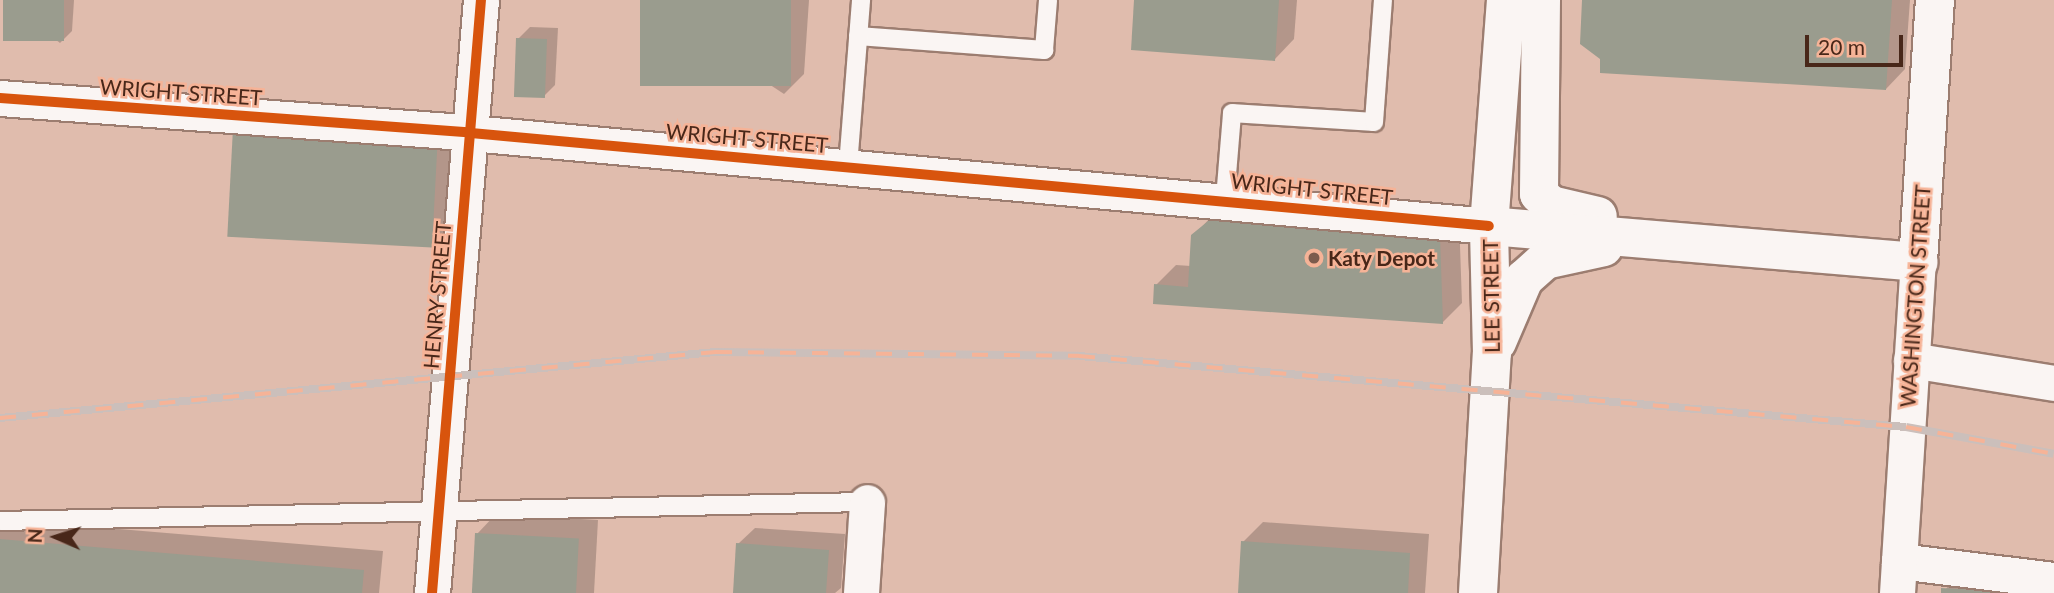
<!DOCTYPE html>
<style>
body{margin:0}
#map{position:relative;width:2054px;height:593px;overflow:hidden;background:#e0bcad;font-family:Lato,sans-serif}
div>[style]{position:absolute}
.shadow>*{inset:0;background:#0003}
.building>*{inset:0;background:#9a9c8e;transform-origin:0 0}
.roads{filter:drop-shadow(2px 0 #9c7d70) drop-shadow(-2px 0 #9c7d70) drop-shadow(0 2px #9c7d70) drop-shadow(0 -2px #9c7d70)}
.lane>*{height:18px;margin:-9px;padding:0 9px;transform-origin:9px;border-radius:9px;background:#faf5f3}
.street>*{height:35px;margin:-17.5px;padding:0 17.5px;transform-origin:17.5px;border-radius:17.5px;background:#faf5f3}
.secondary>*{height:38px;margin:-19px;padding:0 19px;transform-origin:19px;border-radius:19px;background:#faf5f3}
.rail>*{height:8px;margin-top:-4px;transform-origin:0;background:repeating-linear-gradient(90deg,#f6b397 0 16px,#cbbfbb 0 32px);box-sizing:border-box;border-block:2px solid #cbbfbb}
.cycleway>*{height:10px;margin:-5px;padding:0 5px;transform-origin:5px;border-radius:5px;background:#d8540d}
.dots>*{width:19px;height:19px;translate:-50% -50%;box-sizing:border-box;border:4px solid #f6b397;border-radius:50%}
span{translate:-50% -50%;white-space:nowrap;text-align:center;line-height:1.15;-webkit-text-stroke:5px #f6b397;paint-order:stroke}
.street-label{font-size:21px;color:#482719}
.poi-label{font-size:21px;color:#482719;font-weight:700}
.left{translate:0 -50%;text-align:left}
.north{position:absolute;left:21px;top:502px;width:70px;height:70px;-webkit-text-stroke:5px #f6b397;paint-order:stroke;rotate:273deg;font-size:19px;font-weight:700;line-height:28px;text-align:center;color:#482719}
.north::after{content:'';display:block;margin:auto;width:24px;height:32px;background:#482719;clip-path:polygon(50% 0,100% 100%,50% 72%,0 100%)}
.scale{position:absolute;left:1805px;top:35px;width:98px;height:32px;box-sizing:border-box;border:4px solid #482719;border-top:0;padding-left:9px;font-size:21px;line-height:24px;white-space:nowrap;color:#482719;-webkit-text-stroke:5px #f6b397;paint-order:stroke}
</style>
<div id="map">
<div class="shadow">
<i style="clip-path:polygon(5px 0,74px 0,72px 31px,60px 43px)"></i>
<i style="clip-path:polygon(642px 0,809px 0,804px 74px,784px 94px)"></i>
<i style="clip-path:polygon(1136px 0,1297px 0,1294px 39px,1275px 59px)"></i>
<i style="clip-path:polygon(1584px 0,1910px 0,1905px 69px,1886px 89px,1602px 58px)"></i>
<i style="clip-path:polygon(530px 27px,558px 28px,555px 85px,543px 97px,518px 39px)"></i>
<i style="clip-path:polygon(255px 109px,457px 119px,452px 226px,432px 245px)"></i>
<i style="clip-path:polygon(1213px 215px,1459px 217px,1462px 303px,1442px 323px,1156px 285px,1176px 265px,1191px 266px,1193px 236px)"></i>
<i style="clip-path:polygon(496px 514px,598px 520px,594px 593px,473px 593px,477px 534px)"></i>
<i style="clip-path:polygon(0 519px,383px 551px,379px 593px,0 593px)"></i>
<i style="clip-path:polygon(1263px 522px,1429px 534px,1425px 593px,1239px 593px,1243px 542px)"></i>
<i style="clip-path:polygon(755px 528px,845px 534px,841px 588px,835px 593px,735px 593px,738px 544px)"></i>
<i style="clip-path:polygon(1955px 577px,2054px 593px,1943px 593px)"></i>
</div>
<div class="building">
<i style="left:3px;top:0;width:61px;height:41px"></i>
<i style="left:640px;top:0;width:151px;height:86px"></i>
<i style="clip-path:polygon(1134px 0,1279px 0,1275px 61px,1131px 50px)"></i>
<i style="clip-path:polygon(1582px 0,1892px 0,1886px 90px,1600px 73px,1600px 59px,1580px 44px)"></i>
<i style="left:516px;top:38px;width:31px;height:59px;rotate:2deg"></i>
<i style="left:233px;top:128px;width:205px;height:109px;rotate:3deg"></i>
<i style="clip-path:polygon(1212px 218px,1440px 236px,1443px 324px,1153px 304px,1154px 284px,1188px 287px,1191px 235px)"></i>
<i style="left:475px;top:533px;width:104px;height:60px;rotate:3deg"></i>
<i style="clip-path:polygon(0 539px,364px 570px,362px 593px,0 593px)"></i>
<i style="clip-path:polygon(1241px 541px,1410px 553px,1408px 593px,1238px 593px)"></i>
<i style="clip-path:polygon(736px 543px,829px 550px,826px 593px,733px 593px)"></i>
<i style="clip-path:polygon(1941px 588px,1995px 591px,1995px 593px,1941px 593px)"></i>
</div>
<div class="roads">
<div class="lane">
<i style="left:858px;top:36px;width:187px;rotate:4.3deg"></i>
<i style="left:1044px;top:50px;width:50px;rotate:-85.4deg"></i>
<i style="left:848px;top:166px;width:167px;rotate:-85.5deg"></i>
<i style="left:1225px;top:199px;width:86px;rotate:-85.3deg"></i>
<i style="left:1232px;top:113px;width:142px;rotate:3.6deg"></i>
<i style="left:1374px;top:122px;width:122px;rotate:-85.8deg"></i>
<i style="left:0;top:521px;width:867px;rotate:-1.26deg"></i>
</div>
<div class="street">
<i style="left:0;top:98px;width:472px;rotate:4.2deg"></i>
<i style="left:471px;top:133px;width:1022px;rotate:5.22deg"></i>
<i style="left:1911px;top:360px;width:145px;rotate:9.1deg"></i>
<i style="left:1899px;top:561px;width:156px;rotate:7deg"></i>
<i style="left:432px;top:593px;width:595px;rotate:-85.28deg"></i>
<i style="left:861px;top:593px;width:91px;rotate:-86.2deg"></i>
<i style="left:1897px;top:593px;width:332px;rotate:-86.4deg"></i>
</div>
<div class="secondary">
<i style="left:1541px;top:0;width:194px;rotate:90.6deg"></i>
<i style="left:1539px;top:194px;width:16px;rotate:43deg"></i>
<i style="left:1551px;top:205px;width:48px;rotate:13.2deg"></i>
<i style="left:1489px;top:226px;width:431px;rotate:4.8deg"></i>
<i style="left:1918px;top:262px;width:263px;rotate:-86.3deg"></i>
<i style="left:1497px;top:342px;width:69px;rotate:-66.8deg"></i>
<i style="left:1524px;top:279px;width:28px;rotate:-42deg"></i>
<i style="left:1545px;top:260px;width:60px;rotate:-12.4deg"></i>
<i style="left:1478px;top:593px;width:240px;rotate:-86.7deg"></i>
<i style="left:1492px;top:353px;width:127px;rotate:-91.4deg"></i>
<i style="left:1489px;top:226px;width:227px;rotate:-85.7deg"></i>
</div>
</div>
<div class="rail">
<i style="left:0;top:418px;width:719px;rotate:-5.27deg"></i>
<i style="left:716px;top:352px;width:363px;rotate:0.6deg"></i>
<i style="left:1079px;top:356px;width:830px;rotate:4.91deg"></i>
<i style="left:1906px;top:427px;width:150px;rotate:10.3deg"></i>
</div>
<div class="cycleway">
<i style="left:0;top:98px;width:472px;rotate:4.2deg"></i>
<i style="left:471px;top:133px;width:1022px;rotate:5.22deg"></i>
<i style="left:432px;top:593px;width:595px;rotate:-85.28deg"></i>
</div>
<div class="dots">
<i style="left:1314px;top:258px;background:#7d5b4d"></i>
</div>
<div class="street-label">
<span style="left:181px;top:92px;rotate:4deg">WRIGHT STREET</span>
<span style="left:747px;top:138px;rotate:5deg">WRIGHT STREET</span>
<span style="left:1312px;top:189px;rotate:6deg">WRIGHT STREET</span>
<span style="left:437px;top:295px;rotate:-85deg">HENRY STREET</span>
<span style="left:1491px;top:296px;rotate:-91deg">LEE STREET</span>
<span style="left:1915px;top:296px;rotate:-86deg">WASHINGTON STREET</span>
</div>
<div class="poi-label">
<span class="left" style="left:1328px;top:258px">Katy Depot</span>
</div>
<div class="north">N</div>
<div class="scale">20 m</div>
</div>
